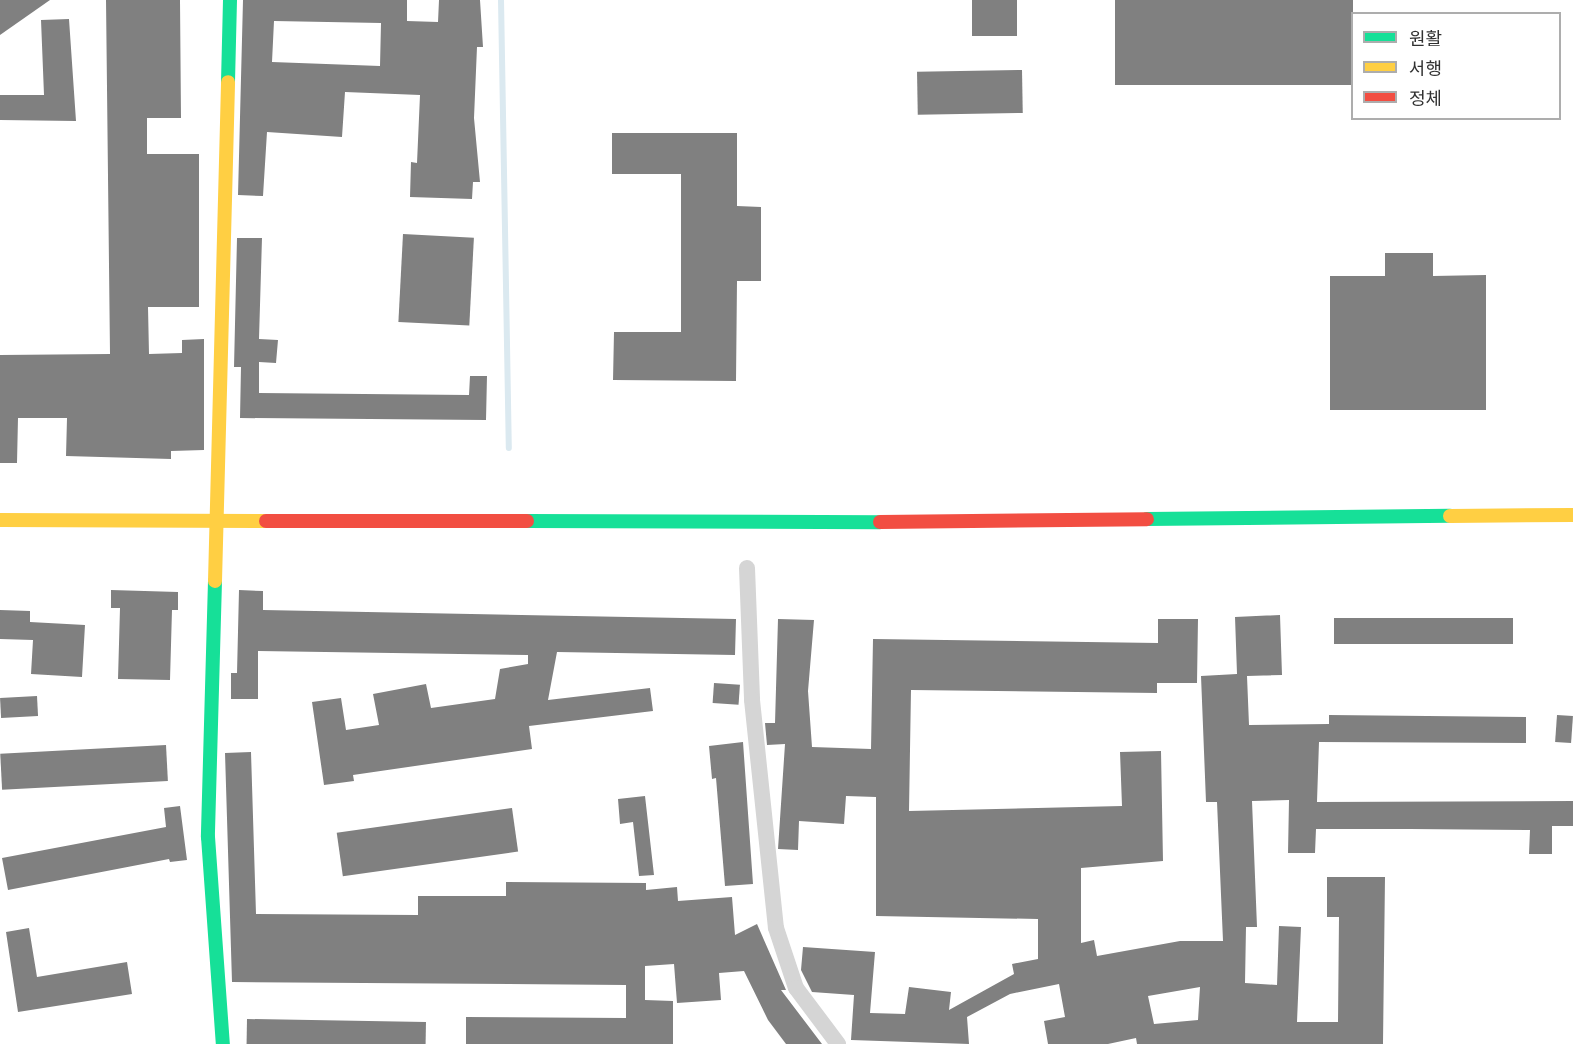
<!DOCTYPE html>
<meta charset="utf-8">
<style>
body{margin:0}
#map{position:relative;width:1573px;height:1044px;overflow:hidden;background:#fff;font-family:Rubik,"Noto Sans KR",sans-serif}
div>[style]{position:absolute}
.stream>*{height:6px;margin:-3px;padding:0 3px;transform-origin:3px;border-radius:3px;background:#dbe9f0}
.building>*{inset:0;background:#808080;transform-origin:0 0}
.street>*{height:16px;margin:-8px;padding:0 8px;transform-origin:8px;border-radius:8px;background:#d5d5d5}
.fast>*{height:14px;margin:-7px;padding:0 7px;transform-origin:7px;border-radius:7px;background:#16e098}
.slow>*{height:14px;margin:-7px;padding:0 7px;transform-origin:7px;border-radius:7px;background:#ffcf43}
.jam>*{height:14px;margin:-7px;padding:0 7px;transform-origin:7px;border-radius:7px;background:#f24e42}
span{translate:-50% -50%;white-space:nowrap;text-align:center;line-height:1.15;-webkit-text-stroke:6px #fff;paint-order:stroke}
.legend{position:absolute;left:1351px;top:12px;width:210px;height:108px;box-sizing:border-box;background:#fff;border:2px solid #adadad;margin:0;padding:8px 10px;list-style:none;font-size:18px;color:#313131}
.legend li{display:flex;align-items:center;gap:12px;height:30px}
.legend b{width:30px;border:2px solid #adadad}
</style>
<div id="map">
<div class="stream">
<i style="left:501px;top:0;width:448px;rotate:89deg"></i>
</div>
<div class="building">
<i style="clip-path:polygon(0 0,50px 0,0 35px)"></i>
<i style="clip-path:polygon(106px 0,180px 0,181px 118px,147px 118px,147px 154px,199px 154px,199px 307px,148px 307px,149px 354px,182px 353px,182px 340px,204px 339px,204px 450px,171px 451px,171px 459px,66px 456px,67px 418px,18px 418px,17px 463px,0 463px,0 355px,110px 354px)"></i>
<i style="clip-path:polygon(evenodd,243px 0,407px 0,407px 21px,438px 22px,439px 0,480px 0,483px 47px,477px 47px,474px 118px,480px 182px,473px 182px,472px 199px,410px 197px,411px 162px,417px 163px,420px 95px,345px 92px,342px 137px,267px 132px,263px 196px,238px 195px,243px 0,274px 21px,381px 23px,380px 66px,272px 62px,274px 21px)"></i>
<i style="left:972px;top:0;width:45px;height:36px"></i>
<i style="left:1115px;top:0;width:238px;height:85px"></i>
<i style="clip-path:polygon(69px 19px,76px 121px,0 120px,0 95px,44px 95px,41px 20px)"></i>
<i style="left:1022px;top:70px;width:43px;height:105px;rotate:89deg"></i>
<i style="clip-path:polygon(612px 133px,737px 133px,737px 206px,761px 207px,761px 281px,737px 281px,736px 381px,613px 380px,614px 332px,681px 332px,681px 174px,612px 174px)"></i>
<i style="left:403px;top:234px;width:71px;height:88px;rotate:3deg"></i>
<i style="clip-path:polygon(237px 238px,262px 238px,259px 339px,278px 340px,276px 363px,259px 362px,259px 393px,469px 395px,470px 376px,487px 376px,486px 420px,240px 418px,241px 367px,234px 367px)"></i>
<i style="clip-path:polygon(1385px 253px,1433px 253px,1433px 276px,1486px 275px,1486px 410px,1330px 410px,1330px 276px,1385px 276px)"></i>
<i style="clip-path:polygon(111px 590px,178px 592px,178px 610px,172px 610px,170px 680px,118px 679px,120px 608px,111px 608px)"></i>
<i style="clip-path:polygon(239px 590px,263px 591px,263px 610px,736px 619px,735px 655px,557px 652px,548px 700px,650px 688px,653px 711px,529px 726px,532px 749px,353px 775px,354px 781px,324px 785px,312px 702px,341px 698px,346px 730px,379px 725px,373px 694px,426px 684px,431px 708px,495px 699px,500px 669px,528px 664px,528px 655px,258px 651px,258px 699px,231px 699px,231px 673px,237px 673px)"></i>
<i style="clip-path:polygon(0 610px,30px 611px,30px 622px,85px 625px,82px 677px,31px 674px,33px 640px,0 639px)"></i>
<i style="clip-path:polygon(evenodd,1280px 615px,1282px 675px,1247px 676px,1249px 725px,1329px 724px,1329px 715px,1526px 717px,1526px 743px,1319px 742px,1317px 802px,1573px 801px,1573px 826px,1552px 826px,1552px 854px,1529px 854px,1530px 830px,1410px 829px,1316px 829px,1315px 853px,1288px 853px,1289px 800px,1252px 801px,1257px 927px,1246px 927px,1245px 983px,1277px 985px,1279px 926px,1301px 927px,1297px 1022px,1338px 1022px,1339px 917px,1327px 917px,1327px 877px,1385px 877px,1383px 1044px,1137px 1044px,1136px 1038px,1108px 1044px,1048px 1044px,1044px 1021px,1065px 1017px,1059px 984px,1010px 994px,967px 1017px,969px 1044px,851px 1040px,854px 995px,812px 992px,801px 970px,803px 947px,875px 952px,870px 1013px,905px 1014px,909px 987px,951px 992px,949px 1010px,1014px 974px,1012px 964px,1038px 959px,1038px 919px,876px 916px,876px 797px,846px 796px,844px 824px,799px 821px,798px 850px,778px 849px,785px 744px,767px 745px,765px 723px,775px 723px,778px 619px,814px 620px,808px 691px,812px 747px,871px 749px,873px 639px,1158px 643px,1158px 619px,1198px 619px,1197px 683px,1157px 683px,1157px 693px,911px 690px,909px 811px,1122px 806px,1120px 752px,1161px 751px,1163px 861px,1081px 868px,1081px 943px,1094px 940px,1097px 956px,1180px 941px,1223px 941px,1217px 802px,1206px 802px,1201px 676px,1237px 674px,1235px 617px,1280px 615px,1200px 987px,1198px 1020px,1154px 1024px,1148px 996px,1200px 987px)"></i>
<i style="left:1334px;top:618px;width:179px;height:26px"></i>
<i style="left:714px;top:683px;width:26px;height:20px;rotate:4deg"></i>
<i style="left:37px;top:696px;width:20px;height:37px;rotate:87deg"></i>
<i style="left:1557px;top:715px;width:16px;height:27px;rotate:4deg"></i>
<i style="clip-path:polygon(743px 742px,753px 884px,725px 886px,716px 778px,712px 779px,709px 746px)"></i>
<i style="left:166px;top:745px;width:36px;height:166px;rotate:87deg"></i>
<i style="clip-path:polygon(251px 752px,256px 914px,418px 915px,418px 896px,506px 896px,506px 882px,646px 883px,646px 890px,677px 887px,678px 901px,732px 897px,735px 935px,757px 924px,786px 990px,781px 990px,822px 1044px,786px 1044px,768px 1020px,744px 971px,719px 973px,721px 1000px,677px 1003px,674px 964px,645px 966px,645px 1000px,673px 1001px,673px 1044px,466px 1044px,466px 1017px,626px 1018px,626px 985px,232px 982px,225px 753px)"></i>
<i style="clip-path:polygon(645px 796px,654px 875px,639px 876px,633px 822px,620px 824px,618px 799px)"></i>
<i style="clip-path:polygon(180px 806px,187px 860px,170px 862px,169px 859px,8px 890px,2px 858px,166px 827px,164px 808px)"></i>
<i style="left:512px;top:808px;width:44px;height:177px;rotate:82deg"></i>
<i style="clip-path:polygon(29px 928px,37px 977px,127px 962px,132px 994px,18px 1012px,6px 932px)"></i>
<i style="left:247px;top:1019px;width:179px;height:25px;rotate:1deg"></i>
</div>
<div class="street">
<i style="left:747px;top:568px;width:132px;rotate:87.8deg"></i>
<i style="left:752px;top:700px;width:229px;rotate:84deg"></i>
<i style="left:776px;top:928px;width:63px;rotate:71.6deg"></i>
<i style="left:796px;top:988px;width:70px;rotate:53.1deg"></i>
</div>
<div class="fast">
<i style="left:228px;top:82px;width:82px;rotate:-88.6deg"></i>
<i style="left:1147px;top:519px;width:303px;rotate:-0.6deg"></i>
<i style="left:527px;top:521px;width:353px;rotate:0.2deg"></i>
<i style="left:215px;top:581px;width:256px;rotate:91.6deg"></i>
<i style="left:208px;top:837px;width:208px;rotate:85.9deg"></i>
</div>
<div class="slow">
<i style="left:1450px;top:516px;width:123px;rotate:-0.5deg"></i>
<i style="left:0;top:520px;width:266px;rotate:0.2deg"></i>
<i style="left:215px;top:581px;width:499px;rotate:-88.5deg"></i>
</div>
<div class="jam">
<i style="left:266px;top:521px;width:261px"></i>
<i style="left:880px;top:522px;width:267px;rotate:-0.6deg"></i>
</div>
<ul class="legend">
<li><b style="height:8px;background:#16e098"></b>원활</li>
<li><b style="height:8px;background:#ffcf43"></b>서행</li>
<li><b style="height:8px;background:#f24e42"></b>정체</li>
</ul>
</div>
